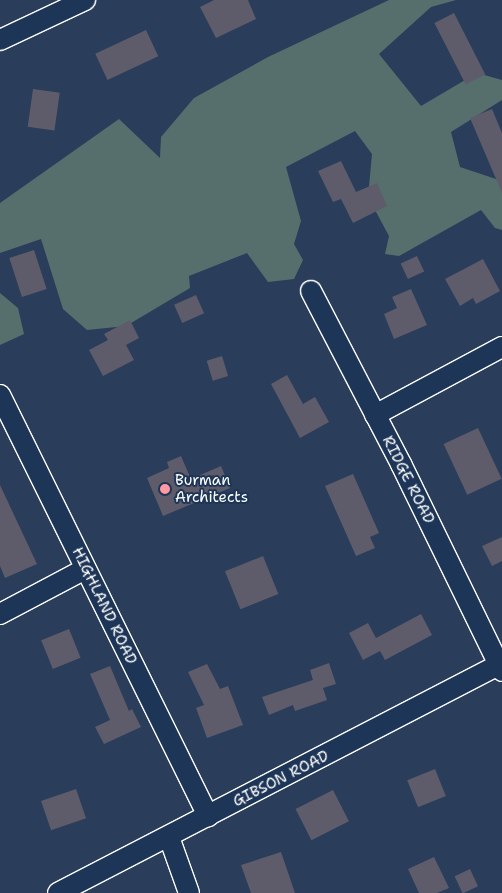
<!DOCTYPE html>
<style>
body{margin:0}
#map{position:relative;width:502px;height:893px;overflow:hidden;background:#2a3d5b;font-family:"Shantell Sans",sans-serif}
div>[style]{position:absolute}
.green>*{inset:0;background:#576f6c}
.building>*{inset:0;background:#5e5c6a;transform-origin:0 0}
.roads{filter:drop-shadow(1px 0 #fff) drop-shadow(-1px 0 #fff) drop-shadow(0 1px #fff) drop-shadow(0 -1px #fff)}
.minor>*{height:20px;margin:-10px;padding:0 10px;transform-origin:10px;border-radius:10px;background:#1d3557}
.dots>*{width:14px;height:14px;translate:-50% -50%;box-sizing:border-box;border:2px solid #1d3557;border-radius:50%}
span{translate:-50% -50%;white-space:nowrap;text-align:center;line-height:1.15;-webkit-text-stroke:4px #1d3557;paint-order:stroke}
.poi-label{font-size:15px;color:#fff}
.left{translate:0 -50%;text-align:left}
.street-label{font-size:15px;color:#fff}
</style>
<div id="map">
<div class="green">
<i style="clip-path:polygon(389px 0,456px 0,431px 7px,379px 54px,421px 106px,477px 73px,502px 80px,502px 100px,451px 132px,460px 167px,502px 181px,502px 230px,495px 228px,481px 210px,399px 256px,385px 254px,389px 236px,368px 197px,372px 154px,355px 131px,286px 167px,301px 221px,294px 244px,303px 260px,294px 279px,268px 282px,247px 253px,189px 276px,190px 288px,126px 326px,87px 330px,63px 309px,41px 239px,0 253px,0 203px,119px 119px,160px 158px,161px 137px,194px 98px,268px 57px)"></i>
<i style="clip-path:polygon(0 293px,18px 308px,24px 334px,0 345px)"></i>
</div>
<div class="building">
<i style="clip-path:polygon(214px 0,248px 0,256px 19px,216px 38px,200px 7px)"></i>
<i style="left:454px;top:13px;width:69px;height:22px;rotate:63deg"></i>
<i style="left:146px;top:30px;width:29px;height:56px;rotate:65deg"></i>
<i style="left:33px;top:89px;width:27px;height:38px;rotate:8deg"></i>
<i style="clip-path:polygon(492px 109px,502px 133px,502px 193px,470px 118px)"></i>
<i style="clip-path:polygon(341px 161px,356px 192px,377px 183px,387px 206px,353px 223px,341px 199px,333px 202px,318px 171px)"></i>
<i style="left:34px;top:250px;width:41px;height:26px;rotate:72deg"></i>
<i style="left:417px;top:256px;width:17px;height:18px;rotate:65deg"></i>
<i style="clip-path:polygon(483px 259px,500px 291px,476px 304px,473px 298px,460px 306px,445px 279px)"></i>
<i style="clip-path:polygon(411px 289px,427px 325px,394px 339px,384px 314px,397px 308px,392px 297px)"></i>
<i style="left:196px;top:295px;width:20px;height:24px;rotate:66deg"></i>
<i style="clip-path:polygon(130px 320px,139px 338px,126px 345px,134px 360px,103px 376px,89px 350px,108px 340px,104px 334px)"></i>
<i style="left:222px;top:356px;width:21px;height:16px;rotate:73deg"></i>
<i style="clip-path:polygon(287px 375px,303px 404px,315px 397px,329px 422px,300px 438px,271px 384px)"></i>
<i style="left:478px;top:428px;width:56px;height:38px;rotate:65deg"></i>
<i style="clip-path:polygon(181px 456px,191px 479px,221px 466px,230px 488px,163px 516px,147px 478px,169px 468px,167px 462px)"></i>
<i style="clip-path:polygon(353px 474px,379px 533px,370px 537px,375px 548px,356px 556px,325px 486px)"></i>
<i style="clip-path:polygon(0 485px,37px 564px,5px 578px,0 566px)"></i>
<i style="clip-path:polygon(502px 537px,502px 561px,492px 566px,482px 546px)"></i>
<i style="left:263px;top:556px;width:41px;height:41px;rotate:68deg"></i>
<i style="clip-path:polygon(421px 614px,432px 635px,385px 660px,380px 651px,363px 660px,349px 633px,368px 623px,376px 638px)"></i>
<i style="left:69px;top:629px;width:31px;height:30px;rotate:68deg"></i>
<i style="clip-path:polygon(329px 663px,336px 684px,323px 688px,327px 700px,295px 711px,293px 705px,269px 715px,262px 697px,313px 680px,310px 670px)"></i>
<i style="clip-path:polygon(207px 664px,220px 689px,228px 686px,243px 725px,207px 738px,196px 708px,204px 705px,188px 672px)"></i>
<i style="clip-path:polygon(110px 666px,129px 711px,132px 709px,141px 727px,104px 744px,95px 727px,110px 720px,90px 674px)"></i>
<i style="left:435px;top:769px;width:29px;height:30px;rotate:68deg"></i>
<i style="left:76px;top:789px;width:31px;height:37px;rotate:71deg"></i>
<i style="left:333px;top:790px;width:35px;height:42px;rotate:63deg"></i>
<i style="clip-path:polygon(281px 852px,295px 893px,251px 893px,241px 865px)"></i>
<i style="clip-path:polygon(434px 857px,449px 888px,437px 893px,419px 893px,408px 869px)"></i>
<i style="left:470px;top:869px;width:19px;height:17px;rotate:65deg"></i>
</div>
<div class="roads">
<div class="minor">
<i style="left:0;top:40px;width:94px;rotate:-25.2deg"></i>
<i style="left:311px;top:291px;width:195px;rotate:62.5deg"></i>
<i style="left:401px;top:464px;width:230px;rotate:64deg"></i>
<i style="left:0;top:395px;width:470px;rotate:63.7deg"></i>
<i style="left:375px;top:415px;width:144px;rotate:-28.2deg"></i>
<i style="left:0;top:614px;width:96px;rotate:-27.9deg"></i>
<i style="left:169px;top:837px;width:59px;rotate:70.3deg"></i>
<i style="left:58px;top:893px;width:500px;rotate:-27.38deg"></i>
</div>
</div>
<div class="dots">
<i style="left:165px;top:489px;background:#ff9aa2"></i>
</div>
<div class="poi-label">
<span class="left" style="left:175px;top:489px">Burman<br>Architects</span>
</div>
<div class="street-label">
<span style="left:408px;top:480px;rotate:63deg">RIDGE ROAD</span>
<span style="left:104px;top:606px;rotate:64deg">HIGHLAND ROAD</span>
<span style="left:281px;top:779px;rotate:-27deg">GIBSON ROAD</span>
</div>
</div>
